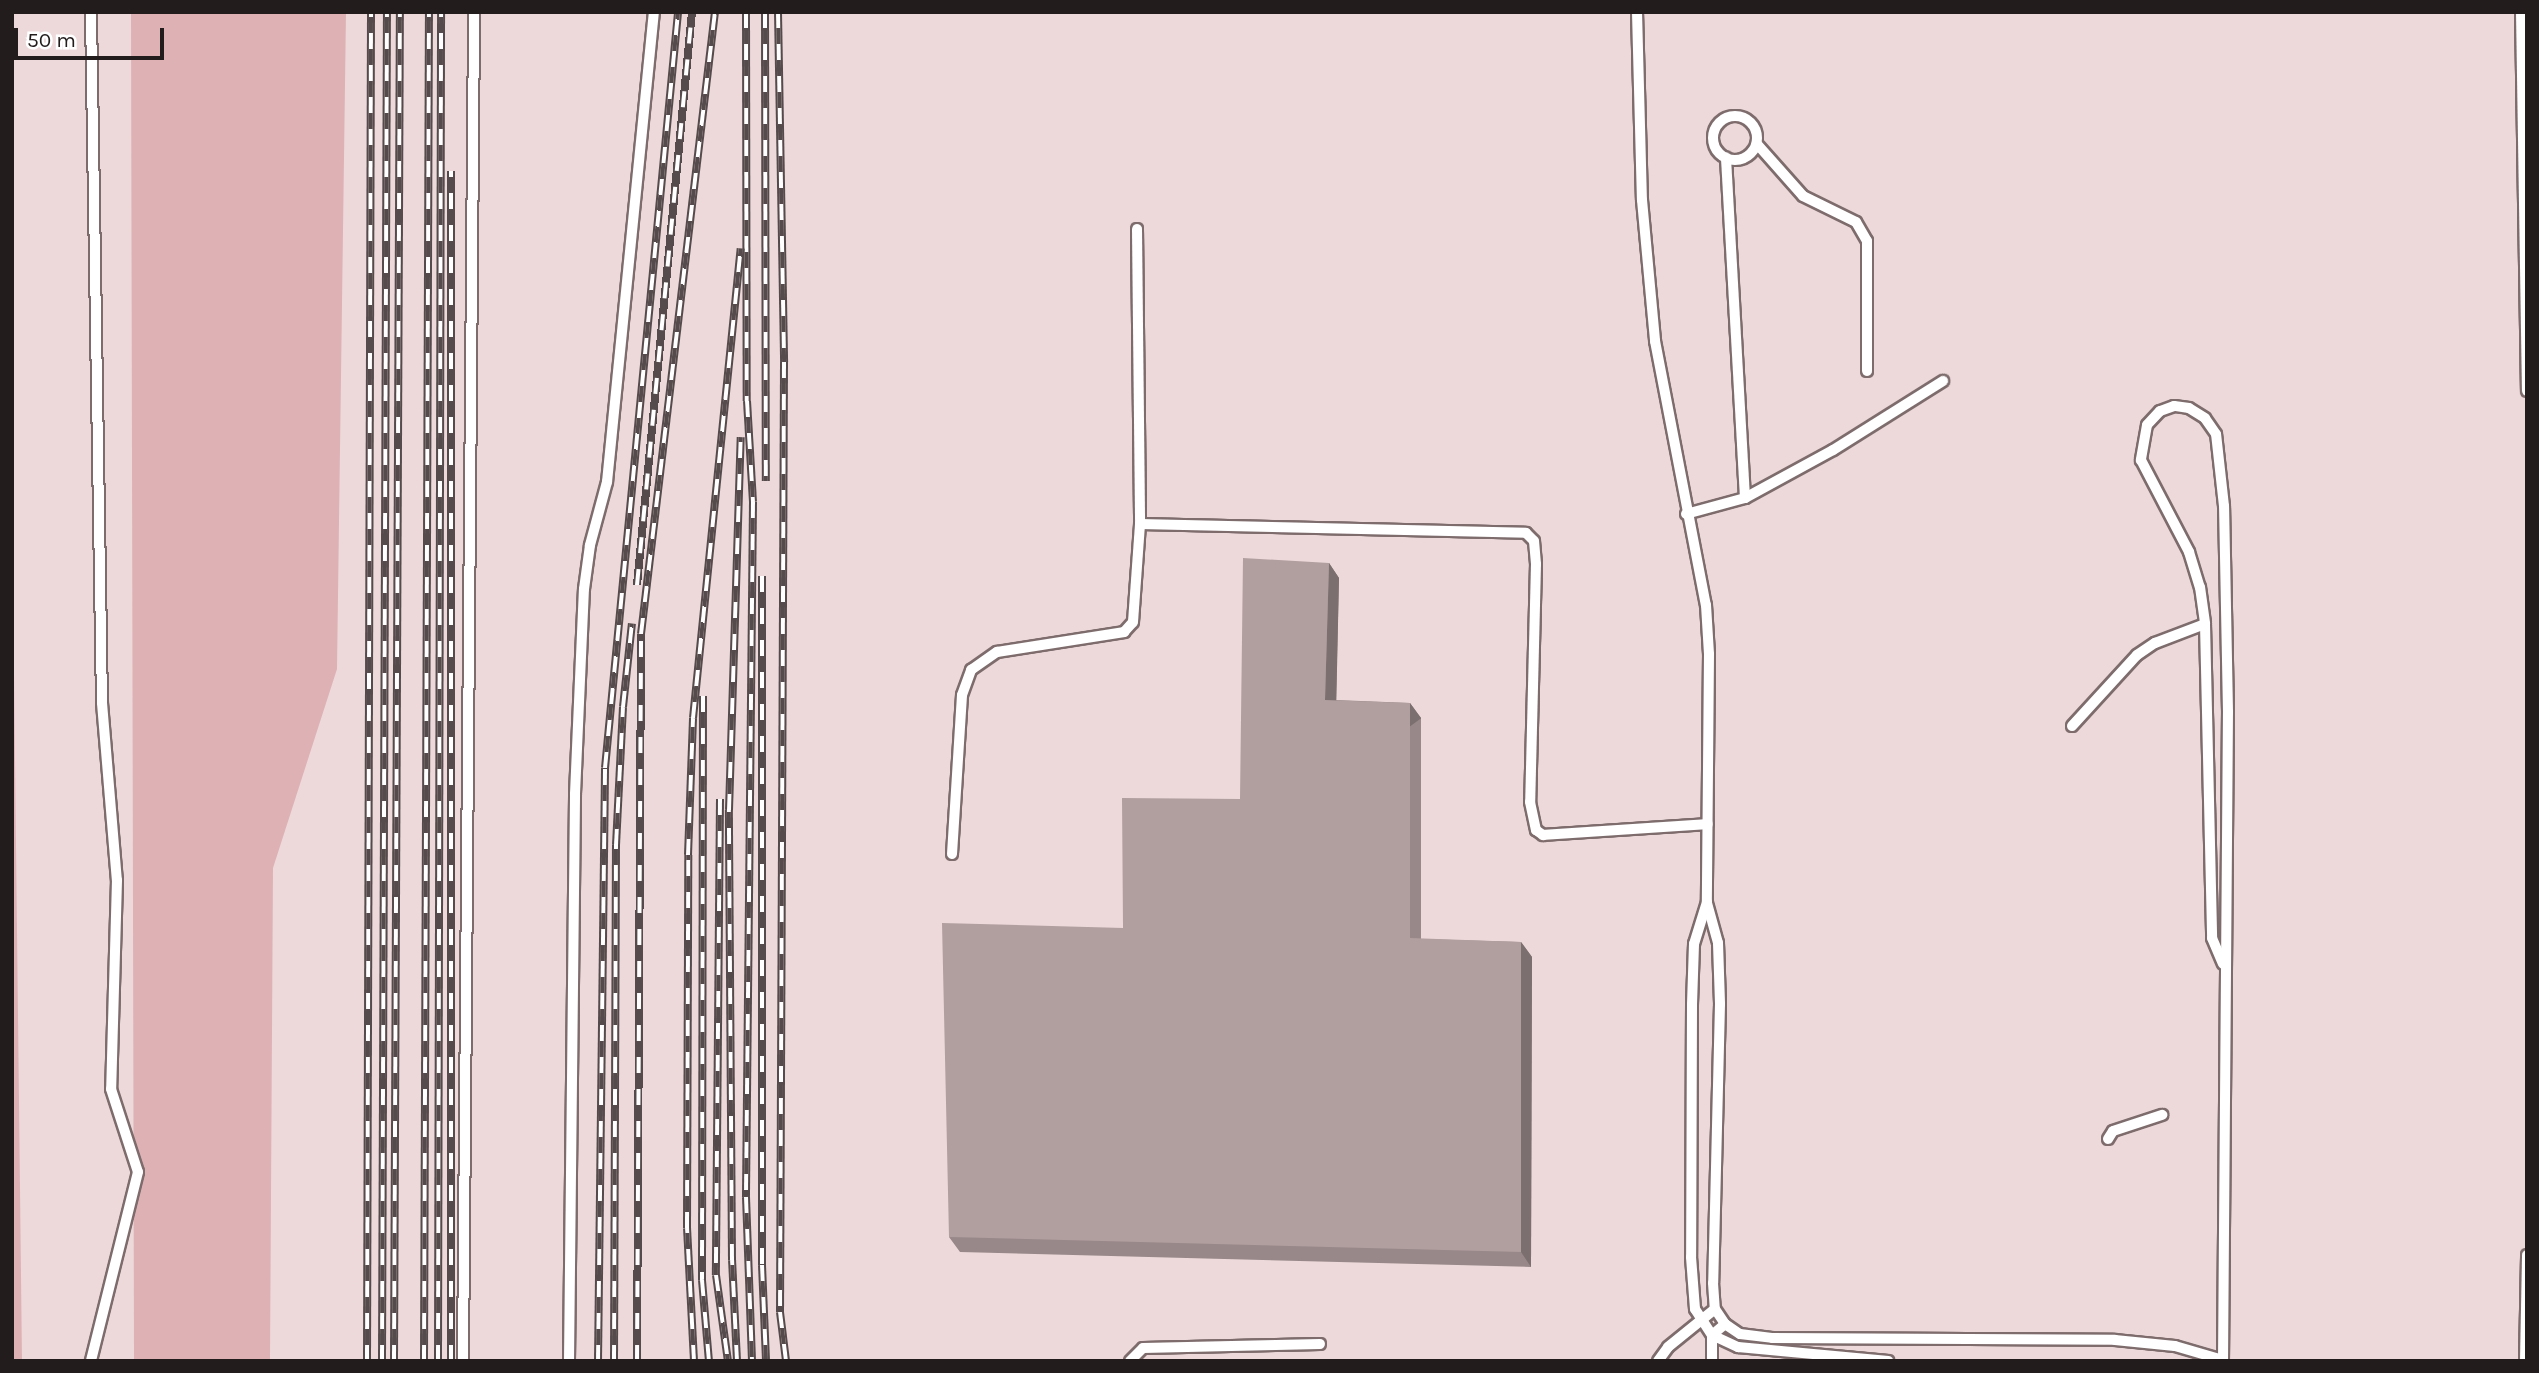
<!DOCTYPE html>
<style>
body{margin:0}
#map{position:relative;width:2539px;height:1373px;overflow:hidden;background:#edd9da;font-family:Karla,sans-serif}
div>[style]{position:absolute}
.green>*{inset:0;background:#deb1b5}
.roads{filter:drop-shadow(2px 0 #7e6c6d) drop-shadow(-2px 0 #7e6c6d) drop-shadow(0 2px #7e6c6d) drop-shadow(0 -2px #7e6c6d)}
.service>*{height:10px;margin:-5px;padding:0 5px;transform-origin:5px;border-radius:5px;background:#fff}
.service>.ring{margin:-5px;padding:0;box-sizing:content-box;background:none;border:10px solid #fff;border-radius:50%}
.rail>*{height:8px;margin-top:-4px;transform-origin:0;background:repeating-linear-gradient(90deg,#fff 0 16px,#564b4c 0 32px);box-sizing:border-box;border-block:2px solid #564b4c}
.wall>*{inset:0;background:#988889}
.shaded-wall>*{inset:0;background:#7c6f6f;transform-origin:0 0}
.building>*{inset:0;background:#b19e9f}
span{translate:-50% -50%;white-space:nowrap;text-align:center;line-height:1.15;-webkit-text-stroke:6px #fff;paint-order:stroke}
.frame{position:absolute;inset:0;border:14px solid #231c1d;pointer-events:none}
.scale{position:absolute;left:14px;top:28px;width:150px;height:32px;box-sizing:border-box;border:4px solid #231c1d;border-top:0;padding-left:9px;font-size:21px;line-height:24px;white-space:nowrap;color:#231c1d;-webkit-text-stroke:5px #fff;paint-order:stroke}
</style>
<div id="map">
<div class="green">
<i style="clip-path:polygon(131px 12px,346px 12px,337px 669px,273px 868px,270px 1361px,134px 1361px)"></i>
<i style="clip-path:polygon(12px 500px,22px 1361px,12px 1361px)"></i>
</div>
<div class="roads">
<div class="service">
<i style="left:91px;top:12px;width:691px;rotate:89.09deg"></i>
<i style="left:102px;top:703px;width:178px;rotate:85.2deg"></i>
<i style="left:117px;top:880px;width:209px;rotate:91.6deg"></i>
<i style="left:111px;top:1089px;width:87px;rotate:72deg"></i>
<i style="left:138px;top:1172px;width:195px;rotate:104deg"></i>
<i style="left:1637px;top:12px;width:188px;rotate:88.5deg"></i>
<i style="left:1642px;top:200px;width:142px;rotate:84.7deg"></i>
<i style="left:1655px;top:341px;width:269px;rotate:79.1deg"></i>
<i style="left:1706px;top:605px;width:49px;rotate:86.5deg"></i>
<i style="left:1709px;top:654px;width:248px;rotate:90.5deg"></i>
<i style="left:1707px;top:902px;width:44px;rotate:107.2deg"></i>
<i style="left:1694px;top:944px;width:61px;rotate:91.9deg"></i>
<i style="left:1692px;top:1005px;width:252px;rotate:90.2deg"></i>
<i style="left:1691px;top:1257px;width:52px;rotate:85.6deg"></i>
<i style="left:1695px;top:1309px;width:31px;rotate:57deg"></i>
<i style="left:1712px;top:1335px;width:29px;rotate:25deg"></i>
<i style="left:1738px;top:1347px;width:151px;rotate:5.3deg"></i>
<i style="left:2521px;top:12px;width:379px;rotate:89.1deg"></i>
<i class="ring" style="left:1713px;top:116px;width:34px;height:34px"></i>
<i style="left:1757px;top:144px;width:69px;rotate:48.5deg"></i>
<i style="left:1803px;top:196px;width:59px;rotate:26.1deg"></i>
<i style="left:1856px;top:222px;width:22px;rotate:60deg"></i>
<i style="left:1867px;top:241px;width:130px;rotate:90deg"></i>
<i style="left:1137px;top:229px;width:295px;rotate:89.4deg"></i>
<i style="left:1140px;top:524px;width:386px;rotate:1.3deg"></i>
<i style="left:1526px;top:533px;width:11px;rotate:45deg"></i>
<i style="left:1534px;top:541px;width:23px;rotate:85deg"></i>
<i style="left:1536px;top:564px;width:238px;rotate:91.4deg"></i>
<i style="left:1530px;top:802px;width:29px;rotate:78deg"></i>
<i style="left:1536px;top:830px;width:9px;rotate:36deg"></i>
<i style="left:1543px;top:835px;width:165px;rotate:-3.8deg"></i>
<i style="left:1745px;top:498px;width:100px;rotate:-28.6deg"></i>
<i style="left:1833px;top:450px;width:130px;rotate:-32.1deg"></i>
<i style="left:1686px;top:514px;width:61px;rotate:-15.2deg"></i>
<i style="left:1745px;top:498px;width:341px;rotate:-93.2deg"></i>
<i style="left:2072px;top:726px;width:96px;rotate:-47.5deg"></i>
<i style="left:2137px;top:655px;width:22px;rotate:-34deg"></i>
<i style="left:2155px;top:643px;width:53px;rotate:-20.8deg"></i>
<i style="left:952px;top:854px;width:159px;rotate:-86.4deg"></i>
<i style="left:962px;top:695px;width:27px;rotate:-70deg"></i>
<i style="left:971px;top:670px;width:32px;rotate:-35deg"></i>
<i style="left:997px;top:652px;width:129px;rotate:-8.9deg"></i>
<i style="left:1124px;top:632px;width:13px;rotate:-48deg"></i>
<i style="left:1133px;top:622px;width:98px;rotate:-85.9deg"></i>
<i style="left:1707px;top:903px;width:41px;rotate:74.6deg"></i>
<i style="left:1718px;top:943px;width:61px;rotate:88.1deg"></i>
<i style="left:1720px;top:1004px;width:279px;rotate:91.4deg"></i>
<i style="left:1713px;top:1283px;width:26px;rotate:86deg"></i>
<i style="left:1715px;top:1309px;width:18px;rotate:56deg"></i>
<i style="left:1725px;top:1324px;width:18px;rotate:34deg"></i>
<i style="left:1740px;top:1334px;width:32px;rotate:7deg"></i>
<i style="left:1772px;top:1338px;width:343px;rotate:0.3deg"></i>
<i style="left:2115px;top:1340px;width:60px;rotate:5.7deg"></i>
<i style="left:2175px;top:1346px;width:50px;rotate:16.3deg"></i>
<i style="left:2108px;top:1139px;width:9px;rotate:-58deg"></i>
<i style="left:2113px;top:1131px;width:52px;rotate:-18.1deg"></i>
<i style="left:463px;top:1361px;width:1349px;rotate:-89.53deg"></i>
<i style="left:569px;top:1361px;width:567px;rotate:-89.39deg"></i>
<i style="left:575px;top:794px;width:205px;rotate:-87.5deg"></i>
<i style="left:584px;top:589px;width:44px;rotate:-82.2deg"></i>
<i style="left:590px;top:545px;width:65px;rotate:-74.9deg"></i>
<i style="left:607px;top:482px;width:472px;rotate:-84.3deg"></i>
<i style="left:1130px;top:1361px;width:18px;rotate:-45deg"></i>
<i style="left:1143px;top:1348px;width:177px;rotate:-1.3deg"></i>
<i style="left:1658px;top:1361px;width:17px;rotate:-54deg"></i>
<i style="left:1668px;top:1347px;width:60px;rotate:-39deg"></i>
<i style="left:1712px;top:1361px;width:26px;rotate:-90deg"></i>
<i style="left:1712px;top:1335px;width:17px;rotate:-40deg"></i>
<i style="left:2223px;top:1361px;width:649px;rotate:-89.56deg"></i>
<i style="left:2228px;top:712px;width:206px;rotate:-91.1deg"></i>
<i style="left:2224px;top:506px;width:72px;rotate:-96.3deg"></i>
<i style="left:2216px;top:434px;width:19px;rotate:-125deg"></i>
<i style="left:2205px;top:418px;width:19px;rotate:-148deg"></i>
<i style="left:2189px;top:408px;width:15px;rotate:-172deg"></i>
<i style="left:2174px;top:406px;width:15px;rotate:160deg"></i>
<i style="left:2160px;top:411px;width:19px;rotate:133deg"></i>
<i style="left:2147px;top:425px;width:36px;rotate:100deg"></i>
<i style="left:2141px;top:460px;width:104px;rotate:62.4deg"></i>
<i style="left:2189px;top:552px;width:37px;rotate:73deg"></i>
<i style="left:2200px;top:587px;width:37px;rotate:82deg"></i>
<i style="left:2205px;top:624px;width:314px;rotate:88.7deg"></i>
<i style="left:2212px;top:938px;width:28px;rotate:67deg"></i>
<i style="left:2525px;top:1361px;width:106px;rotate:-88.9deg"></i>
</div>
</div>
<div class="rail">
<i style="left:746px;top:12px;width:389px;rotate:89.9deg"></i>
<i style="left:747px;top:401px;width:101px;rotate:86.6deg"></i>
<i style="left:753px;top:502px;width:695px;rotate:90.58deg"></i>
<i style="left:746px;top:1197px;width:164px;rotate:87.9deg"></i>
<i style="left:765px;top:12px;width:469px;rotate:89.9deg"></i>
<i style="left:778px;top:12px;width:350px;rotate:89deg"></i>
<i style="left:784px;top:362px;width:950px;rotate:90.24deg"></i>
<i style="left:780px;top:1312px;width:49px;rotate:83deg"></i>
<i style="left:762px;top:576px;width:689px;rotate:90deg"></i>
<i style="left:762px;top:1265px;width:96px;rotate:87.6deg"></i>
<i style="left:637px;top:585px;width:576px;rotate:-84.52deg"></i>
<i style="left:703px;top:696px;width:584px;rotate:90.1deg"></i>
<i style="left:702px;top:1280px;width:81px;rotate:85.1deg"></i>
<i style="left:720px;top:799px;width:476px;rotate:90.5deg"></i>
<i style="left:716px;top:1275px;width:87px;rotate:82.1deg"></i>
<i style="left:367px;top:1361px;width:1349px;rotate:-89.83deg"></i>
<i style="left:382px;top:1361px;width:1349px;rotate:-89.79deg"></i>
<i style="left:394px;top:1361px;width:1349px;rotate:-89.75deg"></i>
<i style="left:424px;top:1361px;width:1349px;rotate:-89.79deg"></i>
<i style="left:438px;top:1361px;width:1349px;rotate:-89.87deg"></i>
<i style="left:451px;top:1361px;width:1190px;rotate:-90deg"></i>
<i style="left:598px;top:1361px;width:593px;rotate:-89.32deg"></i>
<i style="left:605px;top:768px;width:760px;rotate:-84.48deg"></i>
<i style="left:614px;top:1361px;width:516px;rotate:-89.78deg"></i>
<i style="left:616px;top:845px;width:138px;rotate:-87.1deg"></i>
<i style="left:623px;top:707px;width:84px;rotate:-83.9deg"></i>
<i style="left:637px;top:1361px;width:727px;rotate:-89.68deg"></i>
<i style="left:641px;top:634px;width:626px;rotate:-83.22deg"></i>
<i style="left:694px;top:1361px;width:133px;rotate:-93deg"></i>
<i style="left:687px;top:1228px;width:373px;rotate:-89.8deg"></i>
<i style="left:688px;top:855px;width:137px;rotate:-87.9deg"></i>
<i style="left:693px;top:718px;width:472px;rotate:-84.2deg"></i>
<i style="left:737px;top:1361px;width:101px;rotate:-92.8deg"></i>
<i style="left:732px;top:1260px;width:450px;rotate:-90.4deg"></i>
<i style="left:729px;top:810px;width:373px;rotate:-88.2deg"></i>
</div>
<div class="wall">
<i style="clip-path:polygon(1329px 563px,1339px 578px,1336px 700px,1410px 703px,1421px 718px,1421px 939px,1521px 942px,1532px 957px,1531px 1267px,960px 1252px,949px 1237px,1123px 928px,1240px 799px)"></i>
</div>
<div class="shaded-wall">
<i style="clip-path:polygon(1329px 563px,1339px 578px,1336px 715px,1325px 700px)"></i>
<i style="left:1410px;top:703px;width:19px;height:235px;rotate:54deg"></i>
<i style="clip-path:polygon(1521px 942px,1532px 957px,1531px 1267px,1521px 1252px)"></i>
</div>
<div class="building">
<i style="clip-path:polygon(1243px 558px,1329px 563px,1325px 700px,1410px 703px,1410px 938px,1521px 942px,1521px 1252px,949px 1237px,942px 923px,1123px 928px,1122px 798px,1240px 799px)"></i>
</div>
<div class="frame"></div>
<div class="scale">50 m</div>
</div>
